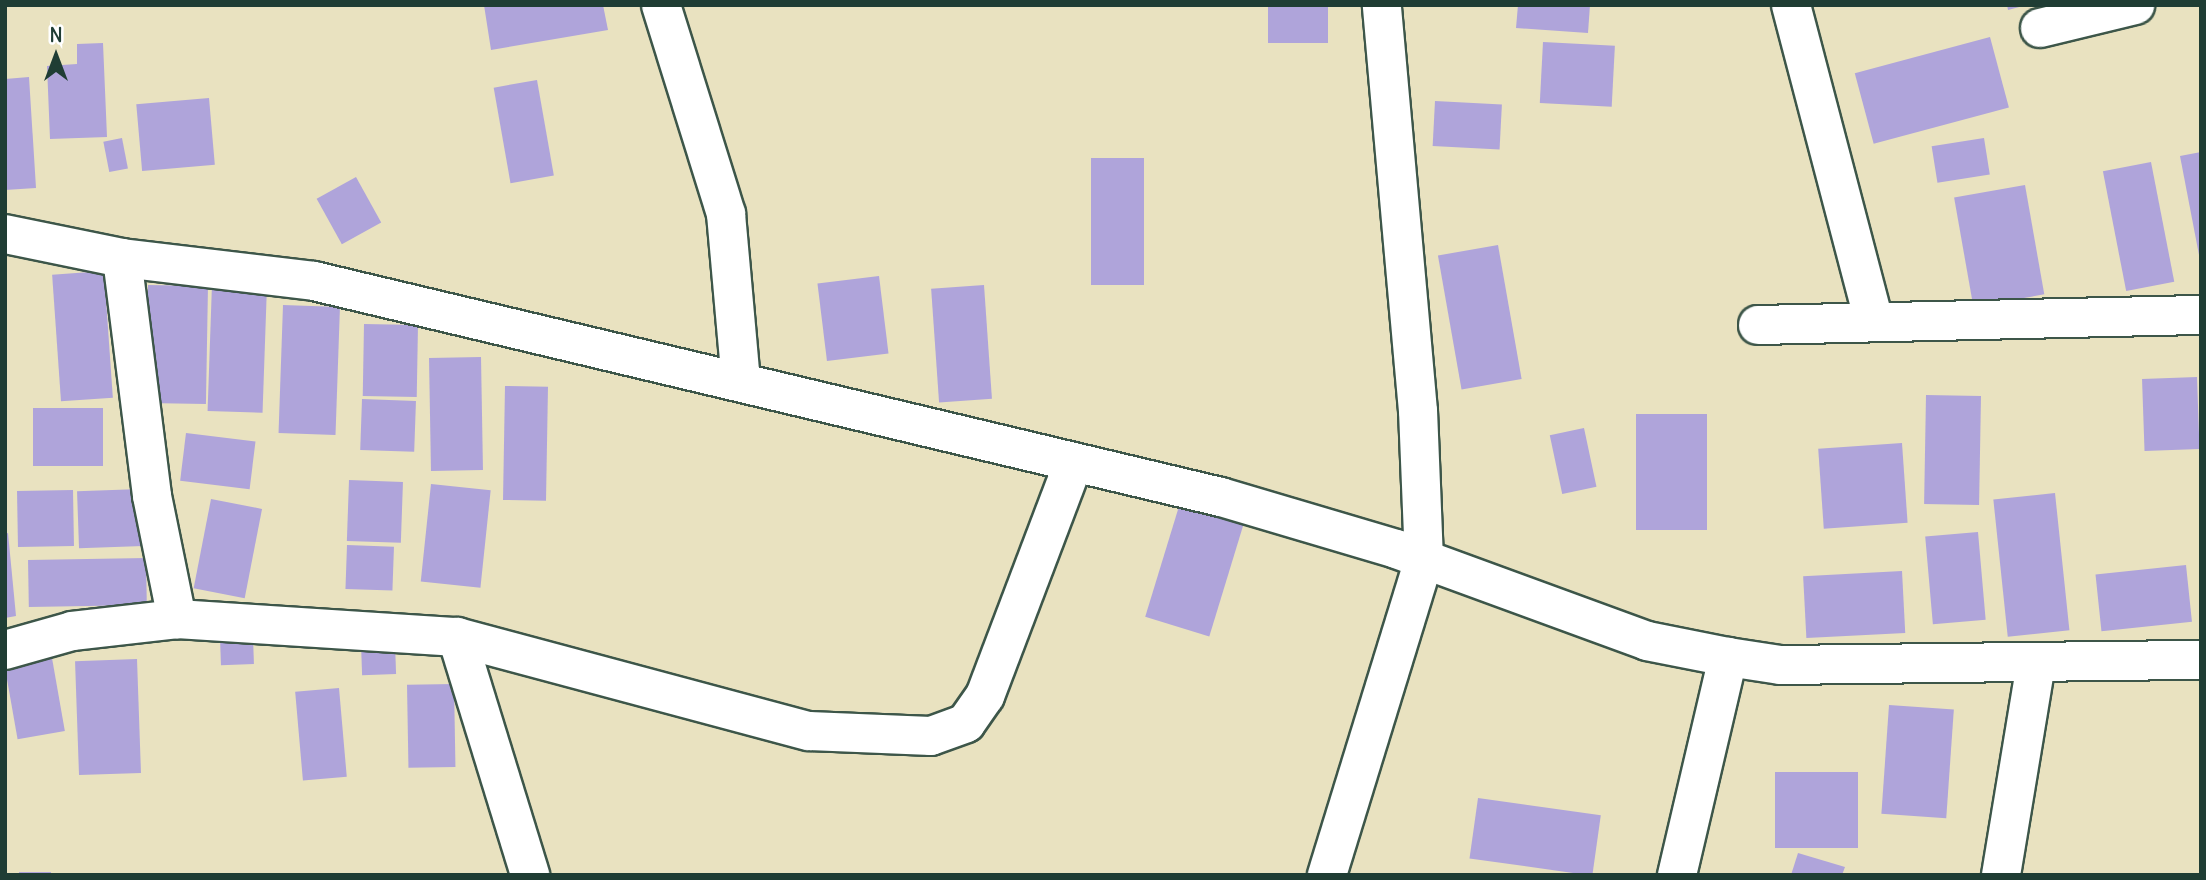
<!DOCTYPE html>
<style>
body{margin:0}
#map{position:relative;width:2206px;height:880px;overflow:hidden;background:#e9e2c0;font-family:Delius,sans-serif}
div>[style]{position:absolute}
.building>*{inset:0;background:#afa4da;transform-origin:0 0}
.roads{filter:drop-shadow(2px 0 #3d5649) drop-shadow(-2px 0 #3d5649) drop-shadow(0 2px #3d5649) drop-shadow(0 -2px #3d5649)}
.minor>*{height:38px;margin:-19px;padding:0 19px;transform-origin:19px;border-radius:19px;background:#fff}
span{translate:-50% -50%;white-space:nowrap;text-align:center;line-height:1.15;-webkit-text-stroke:6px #fff;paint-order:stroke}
.frame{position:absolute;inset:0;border:7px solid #1f3d34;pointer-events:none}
.north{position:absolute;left:21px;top:21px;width:70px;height:70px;-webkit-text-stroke:5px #fff;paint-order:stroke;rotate:0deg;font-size:19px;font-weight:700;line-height:28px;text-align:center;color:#1f3d34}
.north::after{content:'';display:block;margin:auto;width:24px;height:32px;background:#1f3d34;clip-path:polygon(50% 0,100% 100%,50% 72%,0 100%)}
</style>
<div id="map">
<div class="building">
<i style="clip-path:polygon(484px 5px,603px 5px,608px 30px,491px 50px)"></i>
<i style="clip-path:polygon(1518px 5px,1590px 5px,1588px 33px,1516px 28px)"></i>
<i style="clip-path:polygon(2007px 5px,2023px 5px,2023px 6px,2008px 10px)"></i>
<i style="left:1268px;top:6px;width:60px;height:37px"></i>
<i style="left:1990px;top:37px;width:73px;height:140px;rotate:75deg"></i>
<i style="left:1543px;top:42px;width:72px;height:61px;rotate:3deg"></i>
<i style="clip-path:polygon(103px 43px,107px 137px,50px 139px,47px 66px,77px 64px,77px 44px)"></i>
<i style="clip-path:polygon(29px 77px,36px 188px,5px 190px,5px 79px)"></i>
<i style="left:537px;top:80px;width:97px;height:44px;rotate:80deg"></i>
<i style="left:209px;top:98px;width:67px;height:73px;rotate:85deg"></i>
<i style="left:1435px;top:101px;width:67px;height:45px;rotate:3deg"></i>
<i style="left:122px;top:138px;width:31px;height:19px;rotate:79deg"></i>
<i style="left:1984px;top:138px;width:37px;height:53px;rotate:81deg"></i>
<i style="clip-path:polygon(2201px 152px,2201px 255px,2199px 255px,2180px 156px)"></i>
<i style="left:1091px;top:158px;width:53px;height:127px"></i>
<i style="left:2151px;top:162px;width:122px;height:49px;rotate:79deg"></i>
<i style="left:356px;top:177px;width:52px;height:45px;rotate:61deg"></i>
<i style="left:2025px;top:185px;width:111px;height:72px;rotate:80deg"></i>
<i style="left:1498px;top:245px;width:136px;height:61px;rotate:80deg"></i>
<i style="left:104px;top:271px;width:127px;height:52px;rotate:86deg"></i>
<i style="left:879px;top:276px;width:78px;height:62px;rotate:83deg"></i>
<i style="left:212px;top:284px;width:55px;height:127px;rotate:2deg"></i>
<i style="left:148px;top:285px;width:60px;height:118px;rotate:1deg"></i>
<i style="left:984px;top:285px;width:114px;height:53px;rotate:86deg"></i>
<i style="left:283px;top:305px;width:57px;height:128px;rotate:2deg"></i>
<i style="left:364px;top:324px;width:54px;height:72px;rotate:1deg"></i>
<i style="left:481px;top:357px;width:113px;height:52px;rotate:89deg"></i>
<i style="left:2197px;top:377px;width:72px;height:55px;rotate:88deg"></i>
<i style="left:505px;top:386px;width:43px;height:114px;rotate:1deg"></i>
<i style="left:1926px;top:395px;width:55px;height:109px;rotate:1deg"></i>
<i style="left:362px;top:399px;width:54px;height:51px;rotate:2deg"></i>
<i style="left:33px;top:408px;width:70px;height:58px"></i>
<i style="left:1636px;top:414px;width:71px;height:116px"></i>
<i style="left:1584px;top:428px;width:60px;height:35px;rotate:78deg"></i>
<i style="left:186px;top:433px;width:70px;height:48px;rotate:7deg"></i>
<i style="left:1902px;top:443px;width:80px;height:84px;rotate:86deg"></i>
<i style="left:349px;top:480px;width:54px;height:61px;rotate:2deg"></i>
<i style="left:431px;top:484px;width:60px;height:98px;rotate:6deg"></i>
<i style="left:141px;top:489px;width:57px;height:64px;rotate:88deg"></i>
<i style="left:73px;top:490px;width:56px;height:56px;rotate:89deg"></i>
<i style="left:2055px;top:493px;width:138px;height:62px;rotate:84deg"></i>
<i style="left:211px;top:499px;width:52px;height:91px;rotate:11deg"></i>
<i style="left:1180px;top:503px;width:67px;height:119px;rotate:17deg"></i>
<i style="left:1978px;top:532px;width:88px;height:53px;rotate:85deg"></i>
<i style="clip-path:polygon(8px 533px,16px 616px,5px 618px,5px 534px)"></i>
<i style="left:347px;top:545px;width:47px;height:44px;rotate:2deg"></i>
<i style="left:146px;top:558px;width:47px;height:118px;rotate:89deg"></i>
<i style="left:2186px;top:565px;width:57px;height:91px;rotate:84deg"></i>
<i style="left:1902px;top:571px;width:62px;height:99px;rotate:87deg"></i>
<i style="left:253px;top:637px;width:27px;height:33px;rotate:88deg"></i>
<i style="left:395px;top:643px;width:31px;height:34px;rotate:88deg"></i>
<i style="left:52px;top:658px;width:74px;height:48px;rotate:80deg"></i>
<i style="left:137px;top:659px;width:114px;height:62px;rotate:88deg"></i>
<i style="left:454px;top:684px;width:83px;height:47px;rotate:89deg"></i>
<i style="left:339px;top:688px;width:89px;height:44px;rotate:85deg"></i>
<i style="left:1889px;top:705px;width:65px;height:109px;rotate:4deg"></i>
<i style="left:1775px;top:772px;width:83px;height:76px"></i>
<i style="left:1478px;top:798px;width:124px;height:61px;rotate:8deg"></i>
<i style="clip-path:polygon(1798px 853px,1845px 867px,1842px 875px,1791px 875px)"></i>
<i style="left:19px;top:872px;width:32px;height:3px"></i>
</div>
<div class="roads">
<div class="minor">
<i style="left:661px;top:5px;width:219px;rotate:72.7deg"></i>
<i style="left:726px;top:214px;width:168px;rotate:84.9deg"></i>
<i style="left:1791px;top:5px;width:324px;rotate:75.3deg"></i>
<i style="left:2040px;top:28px;width:98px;rotate:-13.6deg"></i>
<i style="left:5px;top:234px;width:119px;rotate:11.6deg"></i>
<i style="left:122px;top:258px;width:193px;rotate:6.8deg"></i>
<i style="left:314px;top:281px;width:932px;rotate:13.4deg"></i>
<i style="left:1221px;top:497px;width:183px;rotate:16.5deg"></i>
<i style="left:1396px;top:549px;width:267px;rotate:20.1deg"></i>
<i style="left:1647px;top:641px;width:83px;rotate:11.2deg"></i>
<i style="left:1728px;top:657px;width:53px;rotate:8.7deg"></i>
<i style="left:1780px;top:665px;width:421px;rotate:-0.7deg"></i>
<i style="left:122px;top:258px;width:240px;rotate:82.8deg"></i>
<i style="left:152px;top:496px;width:126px;rotate:78.5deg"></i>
<i style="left:1758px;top:325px;width:443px;rotate:-1.3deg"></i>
<i style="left:457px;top:637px;width:249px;rotate:72.9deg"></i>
<i style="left:5px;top:650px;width:70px;rotate:-15.8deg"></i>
<i style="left:72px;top:631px;width:106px;rotate:-6.5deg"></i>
<i style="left:177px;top:619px;width:281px;rotate:3.7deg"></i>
<i style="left:457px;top:637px;width:364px;rotate:15deg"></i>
<i style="left:809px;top:731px;width:122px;rotate:2.3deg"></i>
<i style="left:931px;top:736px;width:37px;rotate:-20deg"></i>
<i style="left:966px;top:723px;width:33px;rotate:-55deg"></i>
<i style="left:985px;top:696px;width:250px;rotate:-69.2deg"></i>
<i style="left:1327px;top:875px;width:330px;rotate:-72.9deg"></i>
<i style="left:1424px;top:560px;width:149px;rotate:-92.3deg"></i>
<i style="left:1418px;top:411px;width:408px;rotate:-95.1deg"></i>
<i style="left:1677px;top:875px;width:224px;rotate:-76.8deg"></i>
<i style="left:2001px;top:875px;width:215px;rotate:-80.6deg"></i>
</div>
</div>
<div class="frame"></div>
<div class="north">N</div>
</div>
